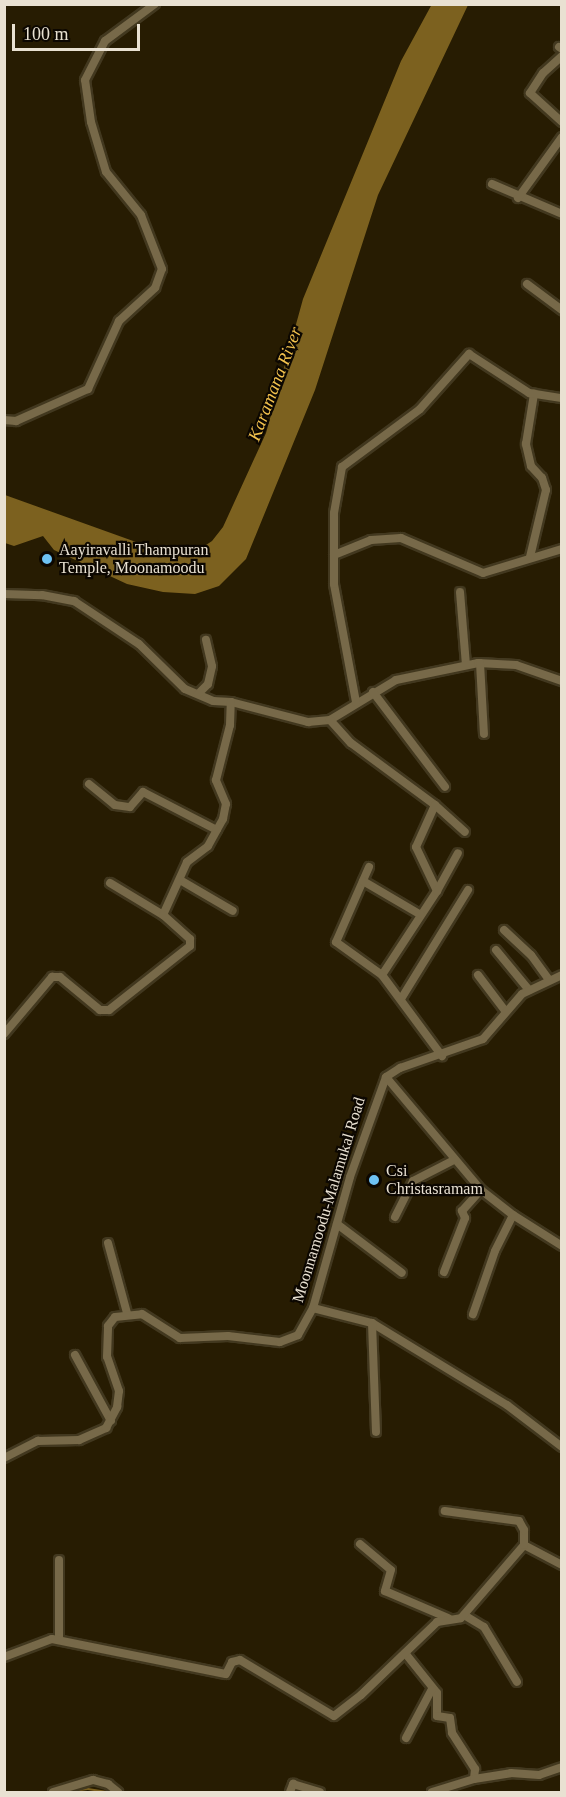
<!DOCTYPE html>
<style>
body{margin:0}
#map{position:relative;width:566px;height:1797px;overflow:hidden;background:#271c02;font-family:"Times New Roman",serif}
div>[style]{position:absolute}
.water>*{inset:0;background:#7c611f}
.stream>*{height:2px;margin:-1px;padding:0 1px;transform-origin:1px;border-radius:1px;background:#7c611f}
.roads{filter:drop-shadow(2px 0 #42381f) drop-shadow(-2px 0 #42381f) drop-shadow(0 2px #42381f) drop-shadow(0 -2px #42381f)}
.minor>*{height:8px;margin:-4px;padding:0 4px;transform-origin:4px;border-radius:4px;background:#776949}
.dots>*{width:16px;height:16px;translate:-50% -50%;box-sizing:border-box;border:3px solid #0c0701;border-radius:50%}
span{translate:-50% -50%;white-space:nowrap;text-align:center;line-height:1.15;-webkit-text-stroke:4.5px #0c0701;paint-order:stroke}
.poi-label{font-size:16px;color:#e9e1d2}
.left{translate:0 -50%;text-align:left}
.street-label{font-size:16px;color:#e9e1d2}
.water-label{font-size:18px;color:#f2c14d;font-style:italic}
.frame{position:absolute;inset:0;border:6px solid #e9e1d2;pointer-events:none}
.scale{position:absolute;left:12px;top:24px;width:128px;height:27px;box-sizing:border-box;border:3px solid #e9e1d2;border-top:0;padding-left:8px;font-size:18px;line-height:21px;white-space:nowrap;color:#e9e1d2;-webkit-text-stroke:4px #0c0701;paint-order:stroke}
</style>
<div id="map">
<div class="water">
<i style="clip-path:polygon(432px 4px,468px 5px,378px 195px,315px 390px,246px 559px,219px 586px,195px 594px,163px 592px,127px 584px,54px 550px,43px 536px,14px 546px,5px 543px,5px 495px,136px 542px,175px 551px,200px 549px,212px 541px,223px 527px,266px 433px,303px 299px,401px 61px)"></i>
</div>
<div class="stream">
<i style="left:71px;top:1791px;width:17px;rotate:-7deg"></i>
<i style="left:88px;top:1789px;width:19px;rotate:9deg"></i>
</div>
<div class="roads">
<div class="minor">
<i style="left:559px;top:47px;width:4px;rotate:34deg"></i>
<i style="left:562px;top:56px;width:25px;rotate:138deg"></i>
<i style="left:543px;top:73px;width:24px;rotate:123deg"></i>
<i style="left:530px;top:93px;width:43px;rotate:42.2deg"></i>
<i style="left:492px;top:184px;width:76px;rotate:23.2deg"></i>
<i style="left:518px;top:198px;width:75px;rotate:-54.2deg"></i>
<i style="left:527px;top:284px;width:44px;rotate:36.6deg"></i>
<i style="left:4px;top:420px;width:12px;rotate:5deg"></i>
<i style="left:16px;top:421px;width:79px;rotate:-24deg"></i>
<i style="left:88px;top:389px;width:75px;rotate:-65.5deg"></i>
<i style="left:119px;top:321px;width:49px;rotate:-42.5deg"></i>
<i style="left:155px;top:288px;width:20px;rotate:-70deg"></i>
<i style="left:162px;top:269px;width:58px;rotate:-111.3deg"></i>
<i style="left:141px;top:215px;width:55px;rotate:-129.1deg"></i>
<i style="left:106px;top:172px;width:52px;rotate:-106.7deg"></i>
<i style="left:91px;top:122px;width:42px;rotate:-98.1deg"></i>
<i style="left:85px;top:80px;width:44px;rotate:-62.9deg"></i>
<i style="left:105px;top:41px;width:62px;rotate:-36.5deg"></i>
<i style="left:334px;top:555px;width:40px;rotate:-22deg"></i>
<i style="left:371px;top:540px;width:30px;rotate:-4deg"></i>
<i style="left:401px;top:538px;width:89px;rotate:23.1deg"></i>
<i style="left:483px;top:573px;width:83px;rotate:-16.9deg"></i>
<i style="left:530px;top:557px;width:69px;rotate:-76.6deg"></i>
<i style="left:546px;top:490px;width:13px;rotate:-108deg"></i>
<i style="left:542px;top:478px;width:16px;rotate:-133deg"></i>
<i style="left:531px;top:466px;width:23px;rotate:-103deg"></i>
<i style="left:526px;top:444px;width:51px;rotate:-80.9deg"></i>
<i style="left:460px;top:592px;width:73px;rotate:85.3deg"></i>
<i style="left:4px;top:594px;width:38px;rotate:2deg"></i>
<i style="left:42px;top:595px;width:33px;rotate:11deg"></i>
<i style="left:74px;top:601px;width:78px;rotate:33.5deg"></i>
<i style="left:139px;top:644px;width:64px;rotate:44.4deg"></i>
<i style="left:185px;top:689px;width:30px;rotate:23deg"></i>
<i style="left:213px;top:701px;width:18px;rotate:3deg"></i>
<i style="left:231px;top:702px;width:80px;rotate:14.6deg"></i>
<i style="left:308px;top:722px;width:22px;rotate:-5deg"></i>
<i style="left:330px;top:720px;width:77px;rotate:-31.2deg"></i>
<i style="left:396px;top:680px;width:84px;rotate:-11.7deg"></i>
<i style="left:478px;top:663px;width:38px;rotate:3deg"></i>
<i style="left:516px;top:665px;width:49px;rotate:19.2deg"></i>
<i style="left:480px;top:663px;width:71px;rotate:86.8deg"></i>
<i style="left:373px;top:692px;width:119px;rotate:52.8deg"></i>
<i style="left:198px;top:694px;width:14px;rotate:-45deg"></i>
<i style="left:208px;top:684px;width:18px;rotate:-77deg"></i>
<i style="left:212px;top:666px;width:27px;rotate:-103deg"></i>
<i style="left:356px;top:702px;width:120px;rotate:-100.6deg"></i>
<i style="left:334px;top:584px;width:71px;rotate:-90deg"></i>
<i style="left:334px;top:513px;width:47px;rotate:-80.1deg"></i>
<i style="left:342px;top:467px;width:97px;rotate:-36.6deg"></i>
<i style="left:420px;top:409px;width:74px;rotate:-48.3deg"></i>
<i style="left:469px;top:354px;width:72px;rotate:33deg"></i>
<i style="left:529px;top:393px;width:33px;rotate:9deg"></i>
<i style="left:330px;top:720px;width:31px;rotate:48deg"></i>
<i style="left:351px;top:743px;width:104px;rotate:36.4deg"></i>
<i style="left:435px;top:805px;width:46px;rotate:114.3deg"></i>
<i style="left:416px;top:847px;width:49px;rotate:64.5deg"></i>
<i style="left:437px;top:891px;width:100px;rotate:123.2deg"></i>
<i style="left:89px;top:784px;width:33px;rotate:39deg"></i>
<i style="left:115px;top:805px;width:15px;rotate:8deg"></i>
<i style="left:130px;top:807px;width:20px;rotate:-49deg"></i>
<i style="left:143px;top:792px;width:83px;rotate:27.2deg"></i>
<i style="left:435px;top:805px;width:40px;rotate:42deg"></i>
<i style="left:369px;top:867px;width:82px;rotate:113.7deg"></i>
<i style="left:336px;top:942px;width:57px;rotate:35.7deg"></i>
<i style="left:382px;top:975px;width:101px;rotate:53.5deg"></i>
<i style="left:180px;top:880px;width:61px;rotate:30.3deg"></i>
<i style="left:363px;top:881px;width:67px;rotate:30.4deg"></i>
<i style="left:110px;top:883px;width:62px;rotate:31.1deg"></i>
<i style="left:163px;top:915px;width:58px;rotate:-65.6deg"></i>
<i style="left:187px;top:862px;width:26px;rotate:-37deg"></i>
<i style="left:208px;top:846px;width:31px;rotate:-61deg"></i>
<i style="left:223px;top:819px;width:15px;rotate:-79deg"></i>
<i style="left:226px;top:804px;width:26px;rotate:-113deg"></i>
<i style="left:216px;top:780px;width:57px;rotate:-75.7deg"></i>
<i style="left:230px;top:725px;width:23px;rotate:-88deg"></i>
<i style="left:437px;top:891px;width:43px;rotate:-61.1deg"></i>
<i style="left:504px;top:930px;width:37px;rotate:43deg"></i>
<i style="left:531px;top:955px;width:31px;rotate:54deg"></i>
<i style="left:496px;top:950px;width:52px;rotate:50.5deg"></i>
<i style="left:478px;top:975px;width:46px;rotate:52.9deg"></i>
<i style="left:401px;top:999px;width:128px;rotate:-58.4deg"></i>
<i style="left:4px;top:1034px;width:75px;rotate:-49.9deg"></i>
<i style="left:52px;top:977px;width:8px"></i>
<i style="left:60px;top:977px;width:52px;rotate:39.5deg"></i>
<i style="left:100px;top:1010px;width:9px"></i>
<i style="left:109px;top:1010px;width:103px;rotate:-38.3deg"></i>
<i style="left:190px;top:946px;width:7px;rotate:-90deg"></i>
<i style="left:190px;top:939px;width:36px;rotate:-138deg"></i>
<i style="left:386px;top:1077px;width:148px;rotate:49.9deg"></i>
<i style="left:481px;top:1190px;width:41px;rotate:38deg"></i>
<i style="left:513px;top:1215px;width:40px;rotate:116.6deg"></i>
<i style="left:495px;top:1251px;width:67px;rotate:109.2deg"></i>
<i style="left:513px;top:1215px;width:58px;rotate:32.3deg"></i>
<i style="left:395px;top:1217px;width:40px;rotate:-63.4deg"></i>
<i style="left:413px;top:1181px;width:46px;rotate:-27.1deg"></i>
<i style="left:337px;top:1224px;width:81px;rotate:37deg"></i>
<i style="left:108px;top:1243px;width:73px;rotate:74.8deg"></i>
<i style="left:444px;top:1272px;width:58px;rotate:-68.7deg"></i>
<i style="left:465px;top:1218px;width:8px;rotate:-113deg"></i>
<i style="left:462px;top:1211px;width:28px;rotate:-48deg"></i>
<i style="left:313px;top:1308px;width:61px;rotate:14.3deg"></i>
<i style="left:372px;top:1323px;width:158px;rotate:31.3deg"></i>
<i style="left:507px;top:1405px;width:69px;rotate:37.4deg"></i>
<i style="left:372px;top:1323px;width:109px;rotate:87.9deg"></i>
<i style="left:75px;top:1355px;width:75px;rotate:61.4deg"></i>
<i style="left:4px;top:1458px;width:38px;rotate:-27deg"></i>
<i style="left:38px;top:1441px;width:41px;rotate:-1.4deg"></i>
<i style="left:79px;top:1440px;width:30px;rotate:-24deg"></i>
<i style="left:106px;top:1428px;width:24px;rotate:-62deg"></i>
<i style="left:117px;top:1407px;width:16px;rotate:-83deg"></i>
<i style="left:119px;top:1391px;width:36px;rotate:-109deg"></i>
<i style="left:107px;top:1357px;width:31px;rotate:-88deg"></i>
<i style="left:108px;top:1326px;width:11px;rotate:-52deg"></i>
<i style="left:115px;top:1317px;width:27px;rotate:-6deg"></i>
<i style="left:142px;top:1314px;width:45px;rotate:32.3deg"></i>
<i style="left:180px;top:1338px;width:48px;rotate:-2.4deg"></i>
<i style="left:228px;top:1336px;width:52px;rotate:6.6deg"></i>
<i style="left:280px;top:1342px;width:19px;rotate:-21deg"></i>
<i style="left:298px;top:1335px;width:31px;rotate:-61deg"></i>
<i style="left:313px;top:1308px;width:136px;rotate:-74.2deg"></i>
<i style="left:350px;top:1177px;width:106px;rotate:-70.2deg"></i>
<i style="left:386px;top:1077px;width:17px;rotate:-33deg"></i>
<i style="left:400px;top:1068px;width:88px;rotate:-19.3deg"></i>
<i style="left:483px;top:1039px;width:60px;rotate:-49.1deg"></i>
<i style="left:522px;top:994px;width:44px;rotate:-25.4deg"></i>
<i style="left:360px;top:1544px;width:40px;rotate:40deg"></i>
<i style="left:391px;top:1570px;width:22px;rotate:106deg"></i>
<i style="left:385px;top:1591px;width:69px;rotate:23.2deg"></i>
<i style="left:524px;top:1545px;width:43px;rotate:27.8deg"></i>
<i style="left:59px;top:1560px;width:80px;rotate:90deg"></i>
<i style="left:464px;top:1615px;width:23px;rotate:31deg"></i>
<i style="left:484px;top:1627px;width:64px;rotate:59deg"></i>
<i style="left:405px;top:1653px;width:51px;rotate:51.3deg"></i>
<i style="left:437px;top:1693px;width:23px;rotate:90deg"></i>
<i style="left:437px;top:1716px;width:13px;rotate:9deg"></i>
<i style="left:450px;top:1718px;width:15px;rotate:82deg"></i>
<i style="left:452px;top:1733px;width:43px;rotate:57.4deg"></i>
<i style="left:475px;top:1769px;width:10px;rotate:96deg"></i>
<i style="left:4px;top:1657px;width:51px;rotate:-20.6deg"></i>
<i style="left:52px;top:1639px;width:177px;rotate:11.4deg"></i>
<i style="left:226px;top:1674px;width:13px;rotate:-63deg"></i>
<i style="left:232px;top:1662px;width:8px;rotate:-14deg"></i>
<i style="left:240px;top:1660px;width:109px;rotate:30.8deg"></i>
<i style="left:334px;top:1716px;width:34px;rotate:-38deg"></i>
<i style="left:361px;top:1695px;width:105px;rotate:-43.8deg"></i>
<i style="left:437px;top:1622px;width:24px;rotate:-9deg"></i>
<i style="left:461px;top:1618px;width:96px;rotate:-49.2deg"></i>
<i style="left:524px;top:1545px;width:15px;rotate:-90deg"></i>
<i style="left:524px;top:1530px;width:10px;rotate:-119deg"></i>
<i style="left:519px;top:1521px;width:75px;rotate:-172.3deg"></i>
<i style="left:406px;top:1738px;width:55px;rotate:-62deg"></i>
<i style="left:53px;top:1792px;width:42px;rotate:-16.7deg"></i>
<i style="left:93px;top:1780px;width:16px;rotate:15deg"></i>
<i style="left:108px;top:1784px;width:13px;rotate:39deg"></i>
<i style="left:290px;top:1792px;width:9px;rotate:-69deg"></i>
<i style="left:293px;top:1784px;width:28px;rotate:17deg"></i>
<i style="left:432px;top:1792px;width:44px;rotate:-17.2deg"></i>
<i style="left:474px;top:1779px;width:37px;rotate:-9deg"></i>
<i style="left:511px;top:1773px;width:28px;rotate:4deg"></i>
<i style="left:539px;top:1775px;width:24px;rotate:-19deg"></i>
</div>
</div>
<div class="dots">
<i style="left:47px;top:559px;background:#6ec2f3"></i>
<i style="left:374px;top:1180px;background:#6ec2f3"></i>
</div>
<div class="poi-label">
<span class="left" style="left:59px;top:559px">Aayiravalli Thampuran<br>Temple, Moonamoodu</span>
<span class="left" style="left:386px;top:1180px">Csi<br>Christasramam</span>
</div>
<div class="street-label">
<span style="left:329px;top:1200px;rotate:-73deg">Moonnamoodu-Malamukal Road</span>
</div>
<div class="water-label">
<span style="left:275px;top:384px;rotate:-69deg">Karamana River</span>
</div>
<div class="frame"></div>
<div class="scale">100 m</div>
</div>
